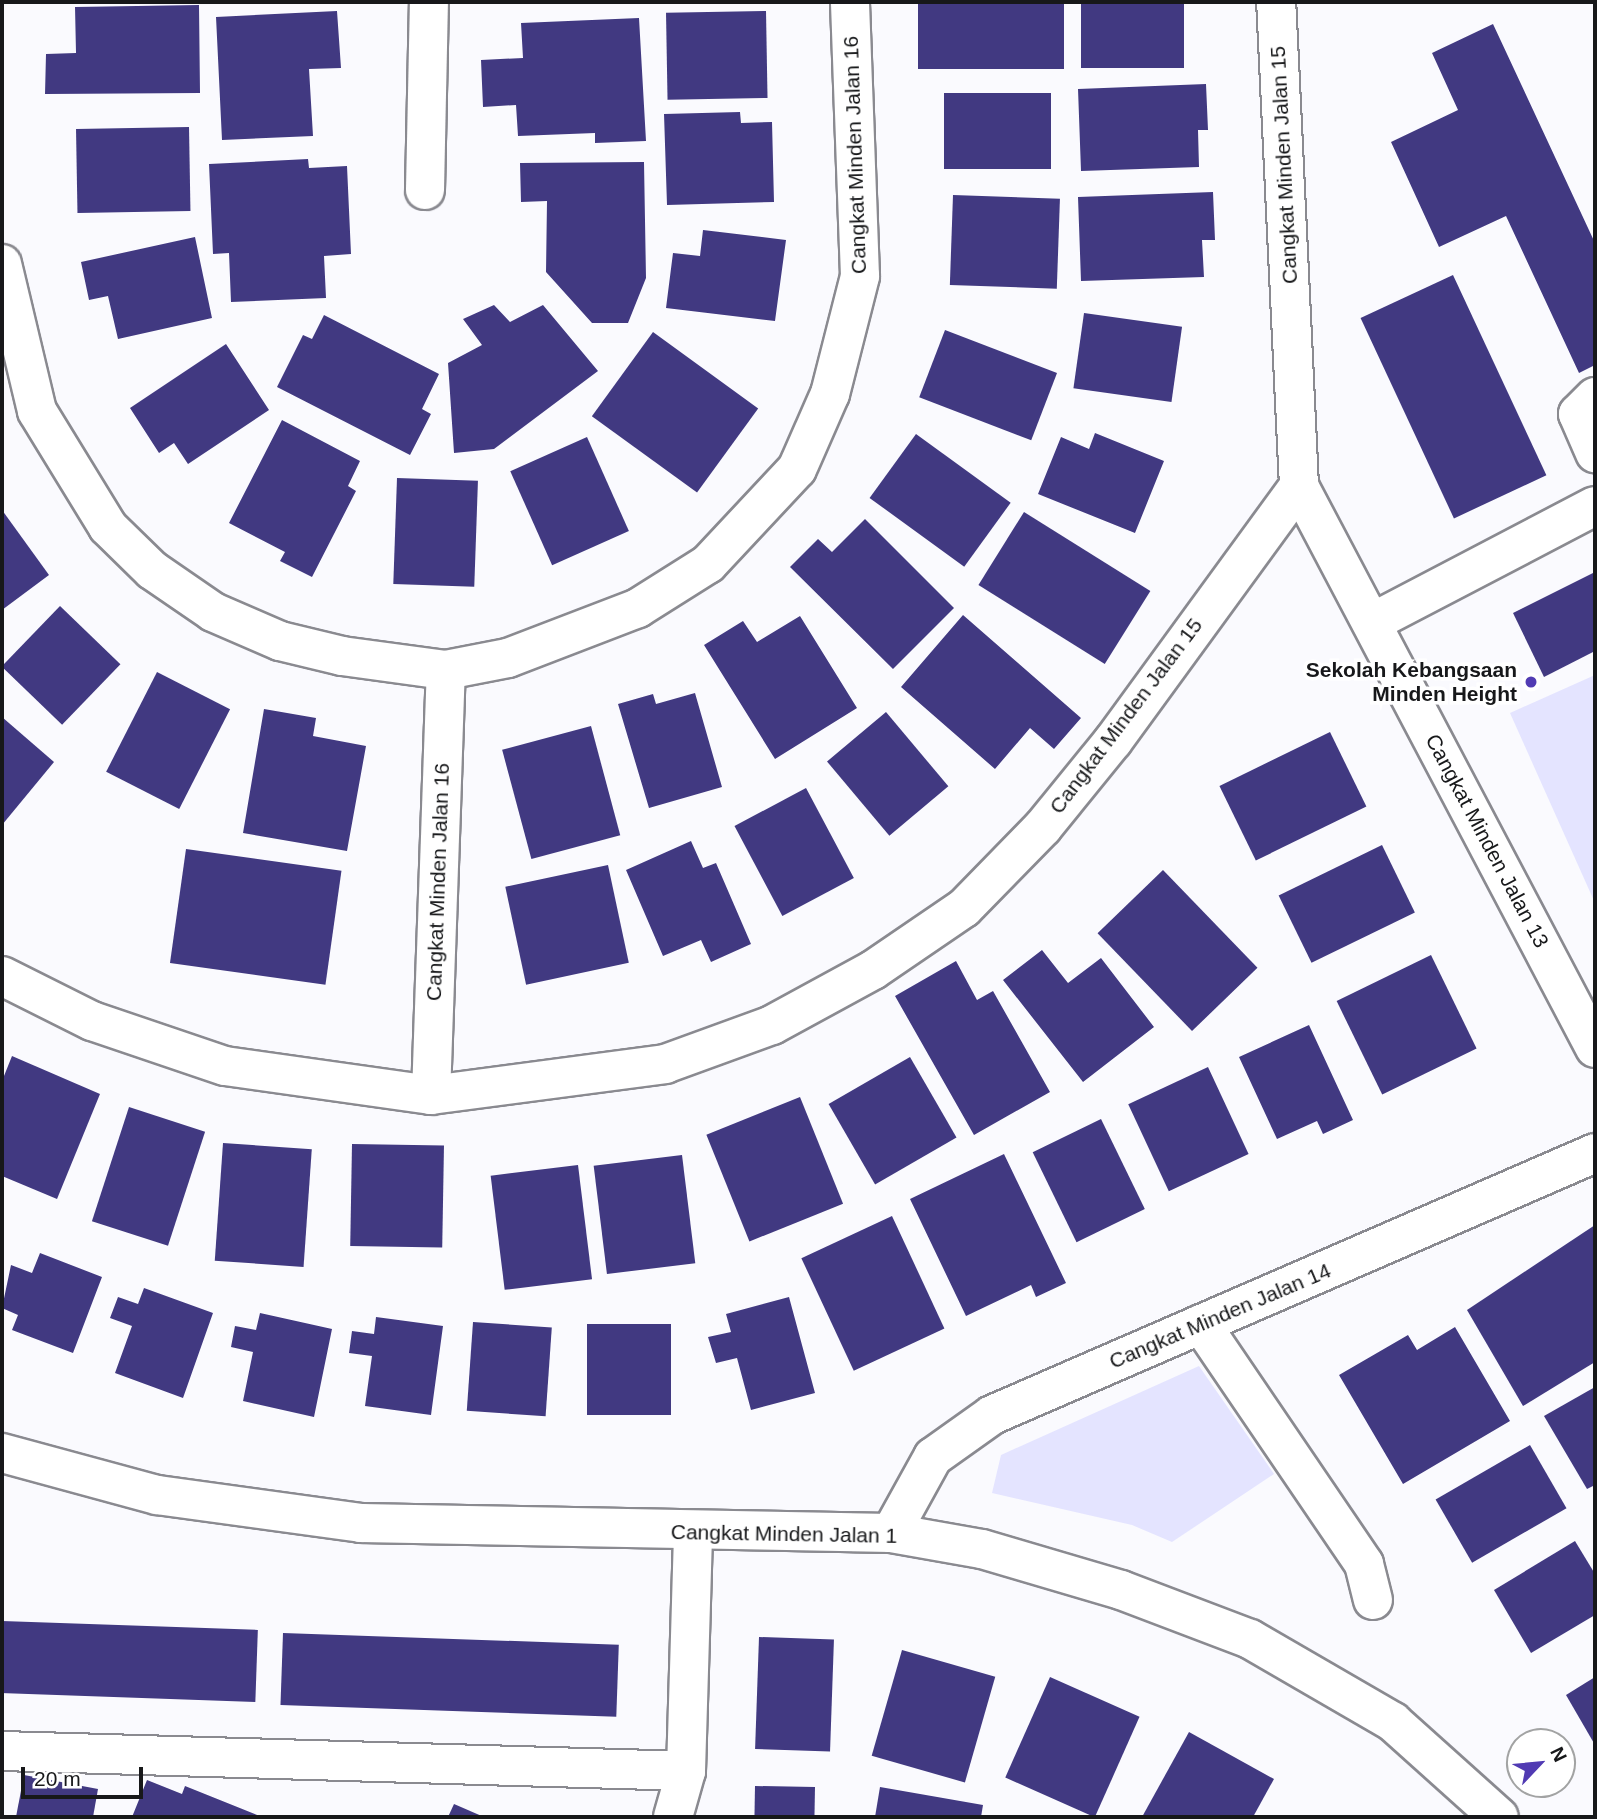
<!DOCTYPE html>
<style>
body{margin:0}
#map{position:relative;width:1597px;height:1819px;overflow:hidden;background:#fafafe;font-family:Arial,sans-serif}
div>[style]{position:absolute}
.green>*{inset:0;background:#e4e4ff}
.building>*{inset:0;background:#413981;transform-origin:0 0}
.roads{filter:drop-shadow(2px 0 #8a8a90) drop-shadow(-2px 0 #8a8a90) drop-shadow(0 2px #8a8a90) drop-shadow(0 -2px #8a8a90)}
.minor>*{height:38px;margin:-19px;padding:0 19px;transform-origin:19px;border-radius:19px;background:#fff}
.dots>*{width:19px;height:19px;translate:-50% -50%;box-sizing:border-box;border:4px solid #fff;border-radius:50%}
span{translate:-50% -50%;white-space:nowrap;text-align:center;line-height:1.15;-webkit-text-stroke:7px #fff;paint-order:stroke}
.street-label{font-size:21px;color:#17181a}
.poi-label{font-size:21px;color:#17181a;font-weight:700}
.right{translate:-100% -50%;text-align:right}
.frame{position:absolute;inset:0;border:4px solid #17181a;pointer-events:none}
.north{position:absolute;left:1506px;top:1728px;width:70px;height:70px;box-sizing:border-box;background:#fff;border:2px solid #a2a3a3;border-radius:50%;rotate:64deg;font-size:19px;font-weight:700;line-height:28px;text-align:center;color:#17181a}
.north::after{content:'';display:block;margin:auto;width:24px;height:32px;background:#513bb3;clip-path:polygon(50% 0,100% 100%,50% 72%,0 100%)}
.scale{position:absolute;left:21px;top:1767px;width:122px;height:32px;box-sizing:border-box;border:4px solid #17181a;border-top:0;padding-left:9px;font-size:21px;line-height:24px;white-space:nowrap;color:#17181a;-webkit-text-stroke:5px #fff;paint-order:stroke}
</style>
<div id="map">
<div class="green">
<i style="clip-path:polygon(1595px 675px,1595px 903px,1510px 713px)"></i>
<i style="clip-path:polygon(1199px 1366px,1274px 1474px,1172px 1542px,1132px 1525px,992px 1493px,1001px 1455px)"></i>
</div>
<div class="building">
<i style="left:918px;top:2px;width:146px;height:67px"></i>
<i style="left:1081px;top:2px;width:103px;height:66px"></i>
<i style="clip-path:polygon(199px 5px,200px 93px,45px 94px,46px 54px,76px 53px,75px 7px)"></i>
<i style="clip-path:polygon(337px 11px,341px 68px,309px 69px,313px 136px,222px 140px,216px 17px)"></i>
<i style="left:766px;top:11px;width:87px;height:100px;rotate:89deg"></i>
<i style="clip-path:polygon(639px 18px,646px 141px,595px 143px,595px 133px,518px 136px,516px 105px,483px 107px,481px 60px,523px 58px,521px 23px)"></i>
<i style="clip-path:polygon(1493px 24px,1595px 243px,1595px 365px,1579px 373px,1506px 216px,1439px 247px,1391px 142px,1458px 110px,1432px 53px)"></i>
<i style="clip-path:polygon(1206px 84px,1208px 130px,1198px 130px,1199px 167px,1081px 171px,1078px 89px)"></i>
<i style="left:944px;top:93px;width:107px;height:76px"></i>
<i style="clip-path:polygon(740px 112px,741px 123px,772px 122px,774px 202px,667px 205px,664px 114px)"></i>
<i style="left:189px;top:127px;width:84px;height:113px;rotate:89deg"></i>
<i style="clip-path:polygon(308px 159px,309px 168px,347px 166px,351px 254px,324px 256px,326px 298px,231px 302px,229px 253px,213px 254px,209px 164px)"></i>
<i style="clip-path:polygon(644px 162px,646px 278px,628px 323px,592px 323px,546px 272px,547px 201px,521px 202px,520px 163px)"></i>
<i style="clip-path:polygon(1213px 192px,1215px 240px,1202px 240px,1204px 277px,1081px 281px,1078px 197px)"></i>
<i style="left:953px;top:195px;width:107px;height:90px;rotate:2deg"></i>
<i style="clip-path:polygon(703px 230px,786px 240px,775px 321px,666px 308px,673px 253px,700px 256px)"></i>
<i style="clip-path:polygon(195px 237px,212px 318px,118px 339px,108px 296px,89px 300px,81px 262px)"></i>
<i style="left:1453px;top:275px;width:221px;height:102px;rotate:65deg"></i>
<i style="clip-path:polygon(494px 305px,510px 322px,543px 305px,598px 371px,494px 449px,454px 453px,448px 363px,482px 345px,463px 319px)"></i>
<i style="left:1084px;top:313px;width:99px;height:76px;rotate:8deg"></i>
<i style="clip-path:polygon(324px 315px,439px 374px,422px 409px,431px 414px,410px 455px,277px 387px,303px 335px,312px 339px)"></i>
<i style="left:945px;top:330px;width:120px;height:72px;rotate:21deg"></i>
<i style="left:653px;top:332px;width:130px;height:104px;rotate:36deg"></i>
<i style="clip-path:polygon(226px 344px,269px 410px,188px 464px,174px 443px,159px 453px,130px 408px)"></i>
<i style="clip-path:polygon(282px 420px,360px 461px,348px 486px,356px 491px,312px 577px,280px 561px,285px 552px,229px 523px)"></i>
<i style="clip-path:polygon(1095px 433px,1164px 461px,1135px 533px,1038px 494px,1061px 437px,1089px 449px)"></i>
<i style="left:916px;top:434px;width:117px;height:79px;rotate:36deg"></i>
<i style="left:587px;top:437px;width:103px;height:84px;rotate:66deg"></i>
<i style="left:397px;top:478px;width:81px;height:106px;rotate:2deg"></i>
<i style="clip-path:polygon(2px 510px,49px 575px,2px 610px)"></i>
<i style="left:1024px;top:512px;width:149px;height:86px;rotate:32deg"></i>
<i style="clip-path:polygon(865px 519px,954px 608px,893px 669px,790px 567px,818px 539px,832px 552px)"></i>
<i style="clip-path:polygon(1595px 572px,1595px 651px,1544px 677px,1513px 613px)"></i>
<i style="left:60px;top:606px;width:84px;height:84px;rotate:44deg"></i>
<i style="clip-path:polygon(963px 615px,1081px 718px,1054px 749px,1030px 728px,995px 769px,901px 687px)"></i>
<i style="clip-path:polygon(800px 616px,857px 708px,775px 759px,704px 645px,743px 621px,757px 642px)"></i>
<i style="left:157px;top:672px;width:82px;height:112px;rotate:27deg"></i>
<i style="clip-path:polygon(695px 693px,722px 787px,649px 808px,618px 704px,653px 694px,656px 704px)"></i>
<i style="clip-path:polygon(264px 709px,316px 718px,313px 736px,366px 746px,347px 851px,243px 833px)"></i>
<i style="left:886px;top:712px;width:97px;height:77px;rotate:50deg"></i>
<i style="clip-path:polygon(2px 717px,54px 762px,2px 825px)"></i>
<i style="left:591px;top:726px;width:113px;height:92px;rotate:75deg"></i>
<i style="left:1330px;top:732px;width:83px;height:123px;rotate:64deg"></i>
<i style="left:806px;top:788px;width:102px;height:81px;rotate:62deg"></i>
<i style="clip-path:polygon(691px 841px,703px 868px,716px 863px,751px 944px,711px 962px,701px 940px,663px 956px,626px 870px)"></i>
<i style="left:1382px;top:845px;width:75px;height:115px;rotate:64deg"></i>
<i style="left:186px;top:849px;width:157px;height:115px;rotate:8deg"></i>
<i style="left:608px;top:865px;width:100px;height:105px;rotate:78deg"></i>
<i style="left:1163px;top:870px;width:136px;height:91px;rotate:46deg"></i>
<i style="clip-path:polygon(1042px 950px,1068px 983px,1101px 958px,1154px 1027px,1083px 1082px,1003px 980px)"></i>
<i style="left:1431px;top:955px;width:104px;height:105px;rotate:64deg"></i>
<i style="clip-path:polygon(956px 961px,977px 1000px,993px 991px,1050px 1092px,974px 1135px,895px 996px)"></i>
<i style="clip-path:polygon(1309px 1025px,1353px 1120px,1323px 1134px,1317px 1121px,1277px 1139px,1239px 1057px)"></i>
<i style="clip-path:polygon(12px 1056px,100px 1094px,57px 1199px,2px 1176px,2px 1081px)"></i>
<i style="left:910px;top:1057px;width:93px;height:94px;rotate:60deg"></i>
<i style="left:1208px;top:1067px;width:96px;height:88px;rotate:65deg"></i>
<i style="left:800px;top:1097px;width:115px;height:101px;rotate:68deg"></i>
<i style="left:129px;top:1107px;width:80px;height:120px;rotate:18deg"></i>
<i style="left:1101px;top:1119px;width:100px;height:76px;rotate:64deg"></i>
<i style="left:223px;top:1143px;width:89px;height:118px;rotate:4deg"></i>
<i style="left:352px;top:1144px;width:92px;height:102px;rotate:1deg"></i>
<i style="clip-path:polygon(1004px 1154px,1066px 1283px,1036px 1297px,1031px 1285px,966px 1316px,910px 1199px)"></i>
<i style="left:682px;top:1155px;width:109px;height:89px;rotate:83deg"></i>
<i style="left:578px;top:1165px;width:115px;height:88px;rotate:83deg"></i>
<i style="left:892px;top:1216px;width:124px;height:100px;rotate:65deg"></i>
<i style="clip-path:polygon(1595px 1225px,1595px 1362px,1523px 1406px,1467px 1310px)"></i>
<i style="clip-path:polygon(40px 1253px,102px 1277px,73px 1353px,12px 1330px,18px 1315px,2px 1308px,11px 1265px,32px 1273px)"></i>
<i style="clip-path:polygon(144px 1288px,213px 1313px,183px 1398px,115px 1373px,132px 1326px,110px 1318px,118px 1297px,138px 1304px)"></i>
<i style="clip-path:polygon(789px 1297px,815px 1393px,751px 1410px,737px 1358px,716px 1363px,708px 1337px,731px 1332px,726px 1314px)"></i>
<i style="clip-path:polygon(260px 1313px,332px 1329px,314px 1417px,243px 1401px,253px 1352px,231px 1347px,235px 1326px,256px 1330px)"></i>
<i style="clip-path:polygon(376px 1317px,443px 1326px,431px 1415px,365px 1406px,372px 1356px,349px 1353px,352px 1331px,374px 1334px)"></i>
<i style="left:473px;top:1322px;width:79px;height:89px;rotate:4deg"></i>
<i style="left:587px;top:1324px;width:84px;height:91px"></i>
<i style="clip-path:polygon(1455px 1327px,1510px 1421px,1403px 1484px,1339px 1375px,1408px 1335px,1417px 1350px)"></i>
<i style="clip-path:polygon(1595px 1387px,1595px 1485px,1587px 1489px,1544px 1416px)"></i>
<i style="left:1530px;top:1445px;width:73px;height:109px;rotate:60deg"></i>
<i style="clip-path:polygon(1575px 1541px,1595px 1574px,1595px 1615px,1531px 1653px,1494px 1590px)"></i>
<i style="left:2px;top:1621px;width:256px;height:72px;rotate:2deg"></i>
<i style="left:283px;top:1633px;width:336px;height:72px;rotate:2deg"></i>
<i style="left:759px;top:1637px;width:75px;height:112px;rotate:2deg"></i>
<i style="left:902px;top:1650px;width:97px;height:110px;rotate:16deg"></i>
<i style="left:1050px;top:1677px;width:98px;height:110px;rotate:24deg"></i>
<i style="clip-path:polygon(1595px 1677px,1595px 1745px,1566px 1695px)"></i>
<i style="clip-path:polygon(1189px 1732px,1274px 1779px,1253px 1817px,1142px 1817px)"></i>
<i style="clip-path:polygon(24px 1775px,98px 1789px,93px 1817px,16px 1817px)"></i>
<i style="clip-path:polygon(147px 1780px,182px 1794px,185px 1786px,262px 1817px,132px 1817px)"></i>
<i style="left:755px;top:1786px;width:60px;height:31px;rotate:1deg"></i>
<i style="clip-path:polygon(880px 1787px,983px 1805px,981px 1817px,875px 1817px)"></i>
<i style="clip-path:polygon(454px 1804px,484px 1817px,448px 1817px)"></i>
</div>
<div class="roads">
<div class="minor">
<i style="left:425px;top:190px;width:188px;rotate:-88.8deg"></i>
<i style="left:2px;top:264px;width:151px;rotate:76.6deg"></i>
<i style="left:37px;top:411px;width:136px;rotate:58.5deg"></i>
<i style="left:108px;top:527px;width:62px;rotate:44.3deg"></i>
<i style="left:152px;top:570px;width:74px;rotate:34.5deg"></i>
<i style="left:213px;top:612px;width:73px;rotate:23.4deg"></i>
<i style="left:280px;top:641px;width:64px;rotate:13.6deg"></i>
<i style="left:342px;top:656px;width:105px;rotate:7.7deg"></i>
<i style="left:446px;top:670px;width:63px;rotate:-11deg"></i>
<i style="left:508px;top:658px;width:139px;rotate:-21deg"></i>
<i style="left:638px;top:608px;width:83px;rotate:-32.2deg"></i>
<i style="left:708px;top:564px;width:130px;rotate:-46.9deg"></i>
<i style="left:797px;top:469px;width:82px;rotate:-66.3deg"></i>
<i style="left:830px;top:394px;width:122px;rotate:-75.7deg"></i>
<i style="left:860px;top:276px;width:274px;rotate:-92.1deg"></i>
<i style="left:1595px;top:397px;width:24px;rotate:135deg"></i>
<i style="left:1578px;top:414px;width:43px;rotate:66.4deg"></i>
<i style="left:1299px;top:486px;width:635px;rotate:62.22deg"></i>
<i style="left:1373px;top:622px;width:250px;rotate:-27.6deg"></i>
<i style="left:2px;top:976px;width:101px;rotate:26.6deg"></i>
<i style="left:92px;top:1021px;width:140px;rotate:18.7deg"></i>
<i style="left:225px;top:1066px;width:208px;rotate:8deg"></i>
<i style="left:431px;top:1095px;width:236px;rotate:-7.5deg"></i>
<i style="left:665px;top:1064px;width:114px;rotate:-20deg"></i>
<i style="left:772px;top:1025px;width:115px;rotate:-28.6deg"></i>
<i style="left:873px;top:970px;width:110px;rotate:-34.3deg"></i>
<i style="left:964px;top:908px;width:113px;rotate:-45.7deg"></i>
<i style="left:1043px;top:827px;width:111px;rotate:-50.9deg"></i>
<i style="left:1113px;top:741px;width:316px;rotate:-53.9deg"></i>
<i style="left:1299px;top:486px;width:485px;rotate:-92.7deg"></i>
<i style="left:431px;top:1095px;width:425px;rotate:-88deg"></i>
<i style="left:1201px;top:1324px;width:290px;rotate:55.8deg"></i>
<i style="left:1364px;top:1564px;width:37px;rotate:76deg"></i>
<i style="left:2px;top:1453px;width:161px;rotate:15.2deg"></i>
<i style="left:157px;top:1495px;width:206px;rotate:7.8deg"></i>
<i style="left:361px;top:1523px;width:530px;rotate:1.08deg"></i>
<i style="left:891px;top:1533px;width:92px;rotate:10deg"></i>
<i style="left:982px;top:1549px;width:145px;rotate:16.4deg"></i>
<i style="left:1121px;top:1590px;width:138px;rotate:20.8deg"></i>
<i style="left:1250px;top:1639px;width:165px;rotate:30.1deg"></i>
<i style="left:1393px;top:1722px;width:142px;rotate:41.9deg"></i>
<i style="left:891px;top:1533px;width:87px;rotate:-61.1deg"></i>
<i style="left:933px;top:1457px;width:72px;rotate:-35.4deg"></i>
<i style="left:992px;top:1415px;width:657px;rotate:-23.48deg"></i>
<i style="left:2px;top:1751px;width:684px;rotate:1.67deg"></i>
<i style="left:673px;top:1817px;width:48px;rotate:-74.2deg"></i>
<i style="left:686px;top:1771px;width:240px;rotate:-88.3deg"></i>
</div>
</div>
<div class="dots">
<i style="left:1531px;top:682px;background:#513bb3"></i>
</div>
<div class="street-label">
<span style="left:855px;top:155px;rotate:-92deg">Cangkat Minden Jalan 16</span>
<span style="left:1284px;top:165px;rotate:-93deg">Cangkat Minden Jalan 15</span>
<span style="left:1126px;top:716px;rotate:-53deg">Cangkat Minden Jalan 15</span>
<span style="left:1487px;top:841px;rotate:62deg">Cangkat Minden Jalan 13</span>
<span style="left:438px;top:882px;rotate:-88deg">Cangkat Minden Jalan 16</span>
<span style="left:1220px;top:1316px;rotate:-23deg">Cangkat Minden Jalan 14</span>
<span style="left:784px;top:1534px;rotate:1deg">Cangkat Minden Jalan 1</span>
</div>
<div class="poi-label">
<span class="right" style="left:1517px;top:682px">Sekolah Kebangsaan<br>Minden Height</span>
</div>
<div class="frame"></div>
<div class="north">N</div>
<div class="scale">20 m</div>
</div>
